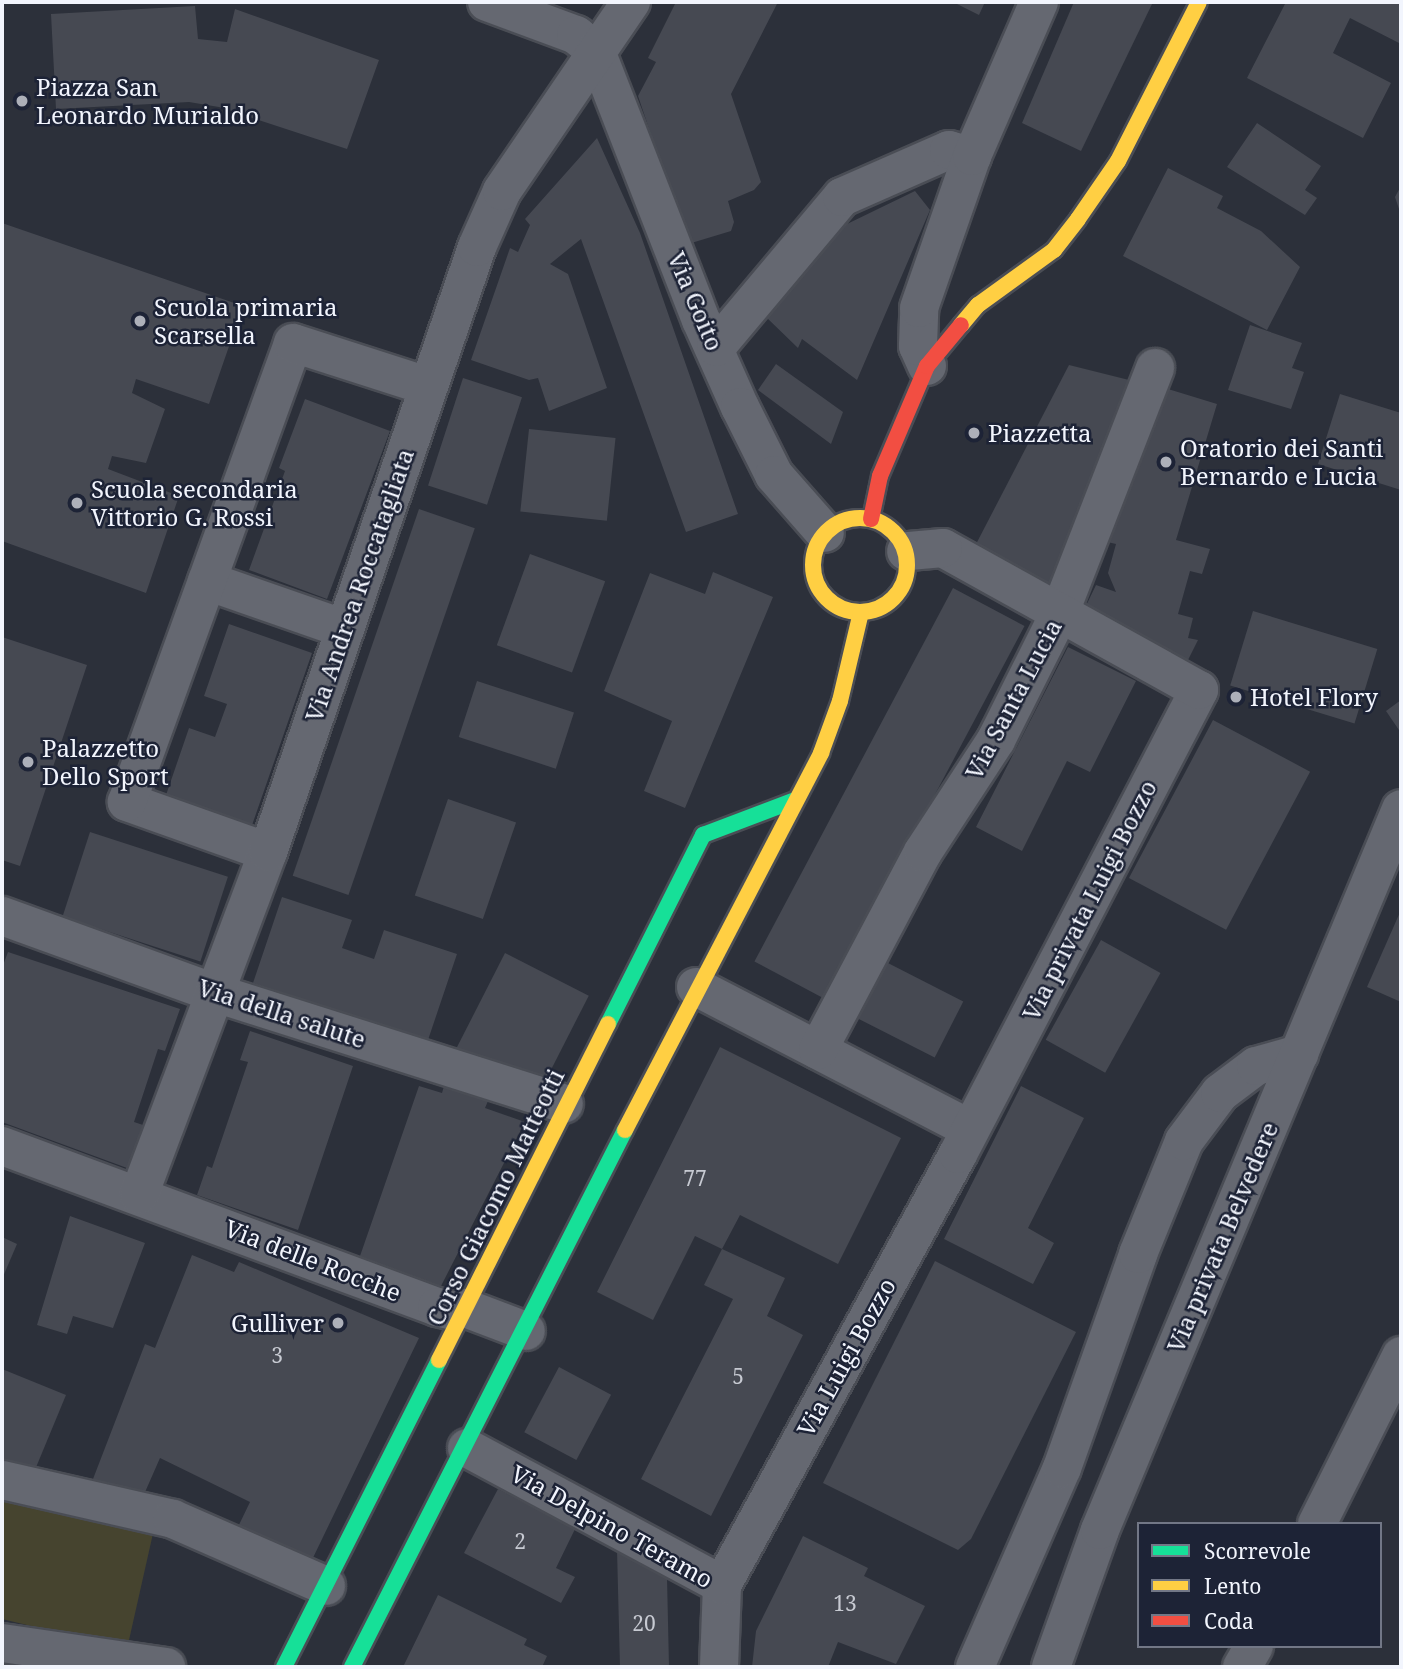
<!DOCTYPE html>
<style>
body{margin:0}
#map{position:relative;width:1403px;height:1669px;overflow:hidden;background:#2c303a;font-family:"Noto Serif",serif}
div>[style]{position:absolute}
.green>*{inset:0;background:#46442f}
.building>*{inset:0;background:#464952;transform-origin:0 0}
.roads{filter:drop-shadow(2px 0 #4a4d55) drop-shadow(-2px 0 #4a4d55) drop-shadow(0 2px #4a4d55) drop-shadow(0 -2px #4a4d55)}
.street>*{height:38px;margin:-19px;padding:0 19px;transform-origin:19px;border-radius:19px;background:#656871}
.fast>*{height:16px;margin:-8px;padding:0 8px;transform-origin:8px;border-radius:8px;background:#16e098}
.slow>*{height:16px;margin:-8px;padding:0 8px;transform-origin:8px;border-radius:8px;background:#ffcf43}
.slow>.ring{margin:-8px;padding:0;box-sizing:content-box;background:none;border:16px solid #ffcf43;border-radius:50%}
.jam>*{height:16px;margin:-8px;padding:0 8px;transform-origin:8px;border-radius:8px;background:#f24e42}
.dots>*{width:19px;height:19px;translate:-50% -50%;box-sizing:border-box;border:4px solid #1d2336;border-radius:50%}
span{translate:-50% -50%;white-space:nowrap;text-align:center;line-height:1.15;-webkit-text-stroke:5px #1d2336;paint-order:stroke}
.number-label{font-size:21px;color:#c7cad2}
.number-label span{-webkit-text-stroke-width:0}
.poi-label{font-size:24px;color:#f2f5fd}
.left{translate:0 -50%;text-align:left}
.right{translate:-100% -50%;text-align:right}
.street-label{font-size:24px;color:#f2f5fd}
.frame{position:absolute;inset:0;border:4px solid #f2f5fd;pointer-events:none}
.legend{position:absolute;left:1137px;top:1522px;width:245px;height:126px;box-sizing:border-box;background:#1d2336;border:2px solid #727786;margin:0;padding:9px 12px;list-style:none;font-size:21px;color:#f2f5fd}
.legend li{display:flex;align-items:center;gap:14px;height:35px}
.legend b{width:35px;border:2px solid #727786}
</style>
<div id="map">
<div class="green">
<i style="clip-path:polygon(2px 1492px,154px 1529px,127px 1649px,2px 1619px)"></i>
</div>
<div class="building">
<i style="clip-path:polygon(676px 2px,778px 2px,731px 94px,761px 182px,754px 190px,728px 201px,734px 222px,731px 231px,688px 244px,638px 96px,656px 62px,648px 58px)"></i>
<i style="clip-path:polygon(953px 2px,985px 2px,979px 15px)"></i>
<i style="clip-path:polygon(1074px 2px,1153px 2px,1081px 151px,1022px 123px)"></i>
<i style="clip-path:polygon(1286px 2px,1401px 2px,1401px 44px,1350px 18px,1333px 53px,1391px 83px,1363px 138px,1247px 78px)"></i>
<i style="clip-path:polygon(195px 6px,198px 39px,227px 42px,235px 9px,379px 60px,347px 149px,219px 107px,189px 102px,56px 109px,51px 14px)"></i>
<i style="clip-path:polygon(1257px 123px,1321px 166px,1305px 190px,1317px 198px,1305px 215px,1227px 167px)"></i>
<i style="clip-path:polygon(597px 138px,640px 233px,738px 514px,686px 532px,581px 239px,550px 264px,568px 274px,607px 388px,549px 411px,538px 378px,529px 380px,471px 360px,510px 248px,518px 252px,530px 225px,525px 219px)"></i>
<i style="clip-path:polygon(1168px 168px,1223px 196px,1217px 208px,1261px 231px,1300px 267px,1267px 330px,1123px 256px)"></i>
<i style="clip-path:polygon(1401px 186px,1401px 215px,1395px 197px)"></i>
<i style="clip-path:polygon(915px 191px,930px 210px,857px 380px,802px 339px,798px 348px,766px 317px,847px 224px)"></i>
<i style="clip-path:polygon(2px 223px,243px 306px,209px 404px,136px 379px,132px 393px,165px 409px,146px 463px,112px 456px,108px 469px,179px 496px,146px 593px,2px 541px)"></i>
<i style="clip-path:polygon(1250px 325px,1302px 343px,1292px 368px,1304px 372px,1291px 409px,1228px 390px)"></i>
<i style="clip-path:polygon(776px 364px,843px 412px,831px 444px,758px 390px)"></i>
<i style="clip-path:polygon(1069px 365px,1137px 382px,1052px 589px,974px 548px)"></i>
<i style="left:463px;top:378px;width:62px;height:113px;rotate:18deg"></i>
<i style="clip-path:polygon(1155px 385px,1217px 404px,1176px 540px,1210px 549px,1202px 574px,1190px 571px,1178px 614px,1193px 618px,1188px 638px,1198px 640px,1184px 668px,1081px 616px,1096px 585px,1116px 592px,1108px 573px,1116px 544px,1103px 541px,1108px 518px,1117px 520px)"></i>
<i style="clip-path:polygon(1340px 394px,1401px 413px,1401px 490px,1318px 464px)"></i>
<i style="clip-path:polygon(305px 399px,390px 431px,327px 599px,249px 570px,285px 471px,279px 468px)"></i>
<i style="left:529px;top:429px;width:87px;height:83px;rotate:6deg"></i>
<i style="left:419px;top:509px;width:59px;height:388px;rotate:19deg"></i>
<i style="left:530px;top:554px;width:80px;height:97px;rotate:20deg"></i>
<i style="clip-path:polygon(713px 572px,773px 597px,685px 808px,644px 791px,672px 721px,604px 691px,650px 573px,705px 594px)"></i>
<i style="left:953px;top:588px;width:81px;height:423px;rotate:28deg"></i>
<i style="left:1253px;top:611px;width:130px;height:78px;rotate:17deg"></i>
<i style="clip-path:polygon(229px 624px,312px 653px,251px 828px,165px 798px,189px 728px,215px 737px,227px 704px,204px 696px)"></i>
<i style="clip-path:polygon(2px 637px,87px 665px,20px 866px,2px 860px)"></i>
<i style="clip-path:polygon(1068px 647px,1136px 681px,1090px 772px,1067px 761px,1022px 851px,976px 827px)"></i>
<i style="left:477px;top:681px;width:102px;height:59px;rotate:18deg"></i>
<i style="clip-path:polygon(1401px 700px,1401px 733px,1386px 711px)"></i>
<i style="left:1213px;top:720px;width:110px;height:179px;rotate:28deg"></i>
<i style="left:448px;top:799px;width:72px;height:102px;rotate:19deg"></i>
<i style="left:90px;top:832px;width:145px;height:89px;rotate:18deg"></i>
<i style="clip-path:polygon(282px 897px,352px 920px,342px 948px,374px 959px,384px 930px,457px 954px,428px 1040px,253px 983px)"></i>
<i style="clip-path:polygon(1401px 910px,1401px 1002px,1367px 987px)"></i>
<i style="left:1101px;top:940px;width:68px;height:114px;rotate:29deg"></i>
<i style="clip-path:polygon(8px 952px,180px 1009px,165px 1051px,158px 1049px,134px 1122px,143px 1125px,127px 1168px,2px 1122px,2px 968px)"></i>
<i style="left:505px;top:953px;width:94px;height:109px;rotate:27deg"></i>
<i style="left:884px;top:961px;width:89px;height:63px;rotate:27deg"></i>
<i style="clip-path:polygon(250px 1031px,353px 1066px,298px 1230px,197px 1195px,207px 1166px,212px 1168px,248px 1062px,240px 1060px)"></i>
<i style="clip-path:polygon(720px 1047px,901px 1138px,838px 1264px,740px 1215px,722px 1249px,695px 1236px,653px 1320px,597px 1292px)"></i>
<i style="clip-path:polygon(419px 1086px,442px 1093px,444px 1086px,488px 1101px,485px 1108px,525px 1122px,441px 1286px,360px 1256px)"></i>
<i style="clip-path:polygon(1021px 1086px,1084px 1118px,1028px 1228px,1054px 1243px,1033px 1284px,944px 1239px)"></i>
<i style="clip-path:polygon(70px 1216px,145px 1243px,113px 1328px,73px 1316px,67px 1334px,37px 1325px)"></i>
<i style="clip-path:polygon(2px 1237px,17px 1244px,2px 1279px)"></i>
<i style="clip-path:polygon(722px 1249px,785px 1278px,767px 1316px,803px 1335px,711px 1516px,641px 1479px,733px 1299px,704px 1285px)"></i>
<i style="clip-path:polygon(192px 1255px,234px 1272px,239px 1262px,419px 1338px,310px 1564px,237px 1529px,250px 1502px,160px 1458px,142px 1499px,93px 1479px,145px 1344px,155px 1348px)"></i>
<i style="clip-path:polygon(935px 1261px,1076px 1332px,971px 1539px,958px 1550px,823px 1483px)"></i>
<i style="left:559px;top:1367px;width:59px;height:74px;rotate:28deg"></i>
<i style="clip-path:polygon(2px 1369px,66px 1395px,32px 1477px,2px 1465px)"></i>
<i style="clip-path:polygon(498px 1489px,575px 1529px,556px 1568px,575px 1577px,561px 1603px,464px 1553px)"></i>
<i style="clip-path:polygon(803px 1536px,868px 1568px,864px 1576px,925px 1606px,896px 1664px,838px 1642px,828px 1667px,752px 1667px,756px 1631px)"></i>
<i style="clip-path:polygon(617px 1549px,667px 1578px,669px 1667px,620px 1667px)"></i>
<i style="clip-path:polygon(438px 1595px,527px 1639px,524px 1645px,547px 1656px,542px 1667px,403px 1667px)"></i>
</div>
<div class="roads">
<div class="street">
<i style="left:487px;top:2px;width:95px;rotate:20.3deg"></i>
<i style="left:576px;top:35px;width:26px;rotate:39deg"></i>
<i style="left:596px;top:51px;width:289px;rotate:68.7deg"></i>
<i style="left:701px;top:320px;width:95px;rotate:65.9deg"></i>
<i style="left:740px;top:407px;width:76px;rotate:63.4deg"></i>
<i style="left:774px;top:475px;width:77px;rotate:48.7deg"></i>
<i style="left:716px;top:347px;width:196px;rotate:-50deg"></i>
<i style="left:842px;top:197px;width:117px;rotate:-23.7deg"></i>
<i style="left:949px;top:150px;width:24px;rotate:15deg"></i>
<i style="left:927px;top:366px;width:22px;rotate:-114deg"></i>
<i style="left:918px;top:346px;width:38px;rotate:-88deg"></i>
<i style="left:919px;top:308px;width:161px;rotate:-70.8deg"></i>
<i style="left:972px;top:156px;width:168px;rotate:-66.5deg"></i>
<i style="left:207px;top:581px;width:146px;rotate:19.2deg"></i>
<i style="left:268px;top:852px;width:150px;rotate:-160.5deg"></i>
<i style="left:127px;top:802px;width:488px;rotate:-70.1deg"></i>
<i style="left:293px;top:343px;width:141px;rotate:17.8deg"></i>
<i style="left:2px;top:916px;width:226px;rotate:19.9deg"></i>
<i style="left:215px;top:993px;width:366px;rotate:17.6deg"></i>
<i style="left:696px;top:987px;width:309px;rotate:27.4deg"></i>
<i style="left:818px;top:1050px;width:224px;rotate:-62.1deg"></i>
<i style="left:923px;top:852px;width:134px;rotate:-56.9deg"></i>
<i style="left:996px;top:740px;width:143px;rotate:-63.4deg"></i>
<i style="left:1060px;top:612px;width:262px;rotate:-68.7deg"></i>
<i style="left:2px;top:1146px;width:464px;rotate:20.3deg"></i>
<i style="left:437px;top:1307px;width:16px;rotate:14deg"></i>
<i style="left:453px;top:1311px;width:12px;rotate:-14deg"></i>
<i style="left:465px;top:1308px;width:65px;rotate:20.7deg"></i>
<i style="left:139px;top:1195px;width:366px;rotate:-69.4deg"></i>
<i style="left:268px;top:852px;width:640px;rotate:-70.94deg"></i>
<i style="left:477px;top:247px;width:61px;rotate:-65.9deg"></i>
<i style="left:502px;top:191px;width:229px;rotate:-55.7deg"></i>
<i style="left:467px;top:1448px;width:289px;rotate:28.2deg"></i>
<i style="left:2px;top:1480px;width:175px;rotate:12.8deg"></i>
<i style="left:173px;top:1519px;width:167px;rotate:23.6deg"></i>
<i style="left:1317px;top:1524px;width:188px;rotate:-63.4deg"></i>
<i style="left:2px;top:1643px;width:166px;rotate:8.3deg"></i>
<i style="left:719px;top:1667px;width:82px;rotate:-87.9deg"></i>
<i style="left:722px;top:1585px;width:491px;rotate:-61.3deg"></i>
<i style="left:958px;top:1154px;width:523px;rotate:-62.55deg"></i>
<i style="left:1199px;top:690px;width:293px;rotate:-151deg"></i>
<i style="left:943px;top:548px;width:37px;rotate:175deg"></i>
<i style="left:975px;top:1667px;width:217px;rotate:-66.4deg"></i>
<i style="left:1062px;top:1468px;width:227px;rotate:-70.4deg"></i>
<i style="left:1138px;top:1254px;width:122px;rotate:-67.8deg"></i>
<i style="left:1184px;top:1141px;width:60px;rotate:-53.1deg"></i>
<i style="left:1220px;top:1093px;width:45px;rotate:-36.9deg"></i>
<i style="left:1256px;top:1066px;width:45px;rotate:-15.6deg"></i>
<i style="left:1051px;top:1667px;width:145px;rotate:-70.3deg"></i>
<i style="left:1100px;top:1530px;width:781px;rotate:-67.34deg"></i>
<i style="left:1242px;top:1667px;width:24px;rotate:-60deg"></i>
</div>
<div class="fast">
<i style="left:608px;top:1024px;width:212px;rotate:-63.3deg"></i>
<i style="left:703px;top:835px;width:98px;rotate:-20.8deg"></i>
<i style="left:284px;top:1667px;width:344px;rotate:-63.2deg"></i>
<i style="left:352px;top:1667px;width:602px;rotate:-63.05deg"></i>
</div>
<div class="slow">
<i style="left:961px;top:325px;width:26px;rotate:-50deg"></i>
<i style="left:978px;top:305px;width:94px;rotate:-35.9deg"></i>
<i style="left:1054px;top:250px;width:39px;rotate:-52deg"></i>
<i style="left:1078px;top:219px;width:70px;rotate:-55.4deg"></i>
<i style="left:1118px;top:161px;width:178px;rotate:-63deg"></i>
<i class="ring" style="left:813px;top:518px;width:78px;height:78px"></i>
<i style="left:625px;top:1130px;width:425px;rotate:-62.5deg"></i>
<i style="left:821px;top:753px;width:55px;rotate:-69.9deg"></i>
<i style="left:840px;top:701px;width:91px;rotate:-76.7deg"></i>
<i style="left:439px;top:1360px;width:376px;rotate:-63.3deg"></i>
</div>
<div class="jam">
<i style="left:871px;top:519px;width:44px;rotate:-78.2deg"></i>
<i style="left:880px;top:476px;width:120px;rotate:-66.9deg"></i>
<i style="left:927px;top:366px;width:53px;rotate:-50.3deg"></i>
</div>
</div>
<div class="dots">
<i style="left:22px;top:101px;background:#adb0b9"></i>
<i style="left:140px;top:321px;background:#adb0b9"></i>
<i style="left:974px;top:433px;background:#adb0b9"></i>
<i style="left:1166px;top:462px;background:#adb0b9"></i>
<i style="left:77px;top:503px;background:#adb0b9"></i>
<i style="left:1236px;top:697px;background:#adb0b9"></i>
<i style="left:28px;top:762px;background:#adb0b9"></i>
<i style="left:338px;top:1323px;background:#adb0b9"></i>
</div>
<div class="number-label">
<span style="left:695px;top:1178px">77</span>
<span style="left:277px;top:1355px">3</span>
<span style="left:738px;top:1376px">5</span>
<span style="left:520px;top:1541px">2</span>
<span style="left:845px;top:1603px">13</span>
<span style="left:644px;top:1623px">20</span>
</div>
<div class="poi-label">
<span class="left" style="left:36px;top:101px">Piazza San<br>Leonardo Murialdo</span>
<span class="left" style="left:154px;top:321px">Scuola primaria<br>Scarsella</span>
<span class="left" style="left:988px;top:433px">Piazzetta</span>
<span class="left" style="left:1180px;top:462px">Oratorio dei Santi<br>Bernardo e Lucia</span>
<span class="left" style="left:91px;top:503px">Scuola secondaria<br>Vittorio G. Rossi</span>
<span class="left" style="left:1250px;top:697px">Hotel Flory</span>
<span class="left" style="left:42px;top:762px">Palazzetto<br>Dello Sport</span>
<span class="right" style="left:324px;top:1323px">Gulliver</span>
</div>
<div class="street-label">
<span style="left:696px;top:301px;rotate:67deg">Via Goito</span>
<span style="left:359px;top:585px;rotate:-71deg">Via Andrea Roccatagliata</span>
<span style="left:1013px;top:699px;rotate:-62deg">Via Santa Lucia</span>
<span style="left:1089px;top:900px;rotate:-63deg">Via privata Luigi Bozzo</span>
<span style="left:282px;top:1013px;rotate:18deg">Via della salute</span>
<span style="left:495px;top:1197px;rotate:-64deg">Corso Giacomo Matteotti</span>
<span style="left:1222px;top:1237px;rotate:-67deg">Via privata Belvedere</span>
<span style="left:313px;top:1260px;rotate:21deg">Via delle Rocche</span>
<span style="left:846px;top:1357px;rotate:-61deg">Via Luigi Bozzo</span>
<span style="left:612px;top:1526px;rotate:29deg">Via Delpino Teramo</span>
</div>
<div class="frame"></div>
<ul class="legend">
<li><b style="height:9px;background:#16e098"></b>Scorrevole</li>
<li><b style="height:9px;background:#ffcf43"></b>Lento</li>
<li><b style="height:9px;background:#f24e42"></b>Coda</li>
</ul>
</div>
